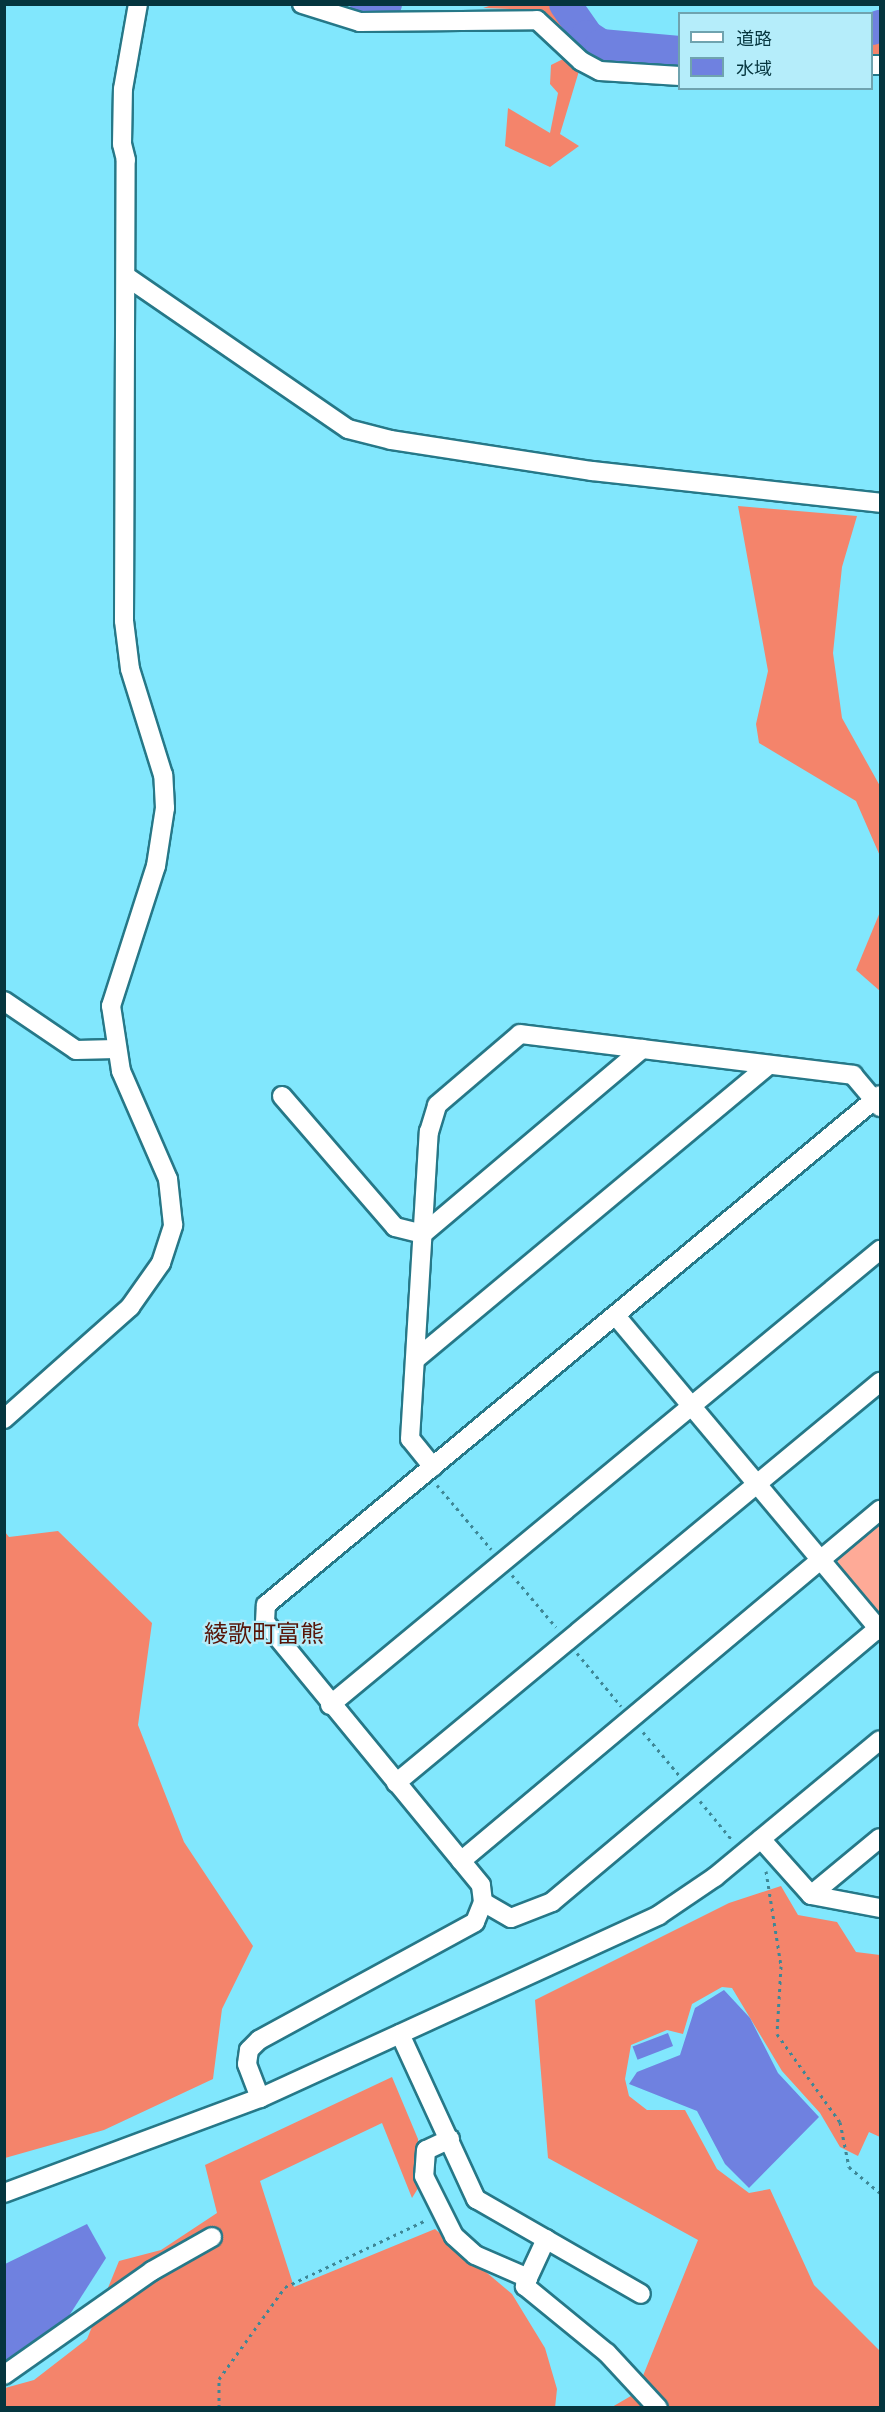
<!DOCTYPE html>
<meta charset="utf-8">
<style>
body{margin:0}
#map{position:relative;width:885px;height:2412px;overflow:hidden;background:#81e7fd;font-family:Commissioner,"Noto Sans JP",sans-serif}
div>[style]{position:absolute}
.green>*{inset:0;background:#feaa97}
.forest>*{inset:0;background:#f4846b;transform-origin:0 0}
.water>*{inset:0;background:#6f81e0;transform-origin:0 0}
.river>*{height:32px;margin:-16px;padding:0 16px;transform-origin:16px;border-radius:16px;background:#6f81e0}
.path>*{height:3px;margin-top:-1.5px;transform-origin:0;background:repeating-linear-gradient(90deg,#3e8796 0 3px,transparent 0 7.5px)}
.roads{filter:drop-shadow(2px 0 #267888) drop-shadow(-2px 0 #267888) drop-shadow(0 2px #267888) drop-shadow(0 -2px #267888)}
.minor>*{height:18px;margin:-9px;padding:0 9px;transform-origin:9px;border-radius:9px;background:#fff}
span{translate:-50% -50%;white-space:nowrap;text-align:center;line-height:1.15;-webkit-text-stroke:4.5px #b5edfa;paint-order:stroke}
.quarter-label{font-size:24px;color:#571407}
.frame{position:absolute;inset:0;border:6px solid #05353e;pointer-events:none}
.legend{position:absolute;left:678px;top:12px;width:195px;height:78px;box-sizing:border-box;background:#b5edfa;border:2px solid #6fa3af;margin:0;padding:8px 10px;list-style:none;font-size:18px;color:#05353e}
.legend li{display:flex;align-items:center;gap:12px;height:30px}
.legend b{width:30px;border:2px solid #6fa3af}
</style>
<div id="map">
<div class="green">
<i style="clip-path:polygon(880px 1523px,880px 1620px,838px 1570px,838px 1558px)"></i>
</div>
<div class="forest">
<i style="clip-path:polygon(492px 5px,553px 5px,595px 48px,614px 56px,679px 59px,679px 67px,595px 59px,533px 10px,483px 8px)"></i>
<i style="left:880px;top:34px;width:22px;height:9px;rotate:90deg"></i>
<i style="clip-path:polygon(565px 58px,579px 71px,560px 134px,579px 146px,550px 167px,505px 146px,508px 108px,550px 133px,558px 93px,550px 84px,551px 65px)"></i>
<i style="clip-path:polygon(738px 506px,857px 516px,842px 567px,833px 653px,842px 718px,880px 786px,880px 856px,856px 801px,759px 743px,756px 724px,768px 671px)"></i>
<i style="clip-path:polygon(880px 912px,880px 991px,856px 970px)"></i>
<i style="clip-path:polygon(58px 1531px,152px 1623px,138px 1725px,184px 1842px,253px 1946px,222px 2009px,213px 2079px,104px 2130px,5px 2158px,5px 1532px,9px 1537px)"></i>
<i style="clip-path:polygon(781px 1886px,798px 1915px,837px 1922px,856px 1952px,880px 1955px,880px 2137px,869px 2132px,858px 2156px,840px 2147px,820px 2113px,782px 2071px,732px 1988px,722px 1987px,692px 2004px,683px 2034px,667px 2030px,631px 2045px,625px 2079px,629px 2096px,647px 2110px,685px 2110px,717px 2169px,749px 2193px,770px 2189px,814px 2285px,880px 2351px,880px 2407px,612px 2407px,636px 2393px,698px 2240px,548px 2158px,535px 2000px,729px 1903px)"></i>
<i style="clip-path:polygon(392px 2077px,418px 2139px,420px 2185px,412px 2198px,382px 2123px,260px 2181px,294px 2287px,435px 2229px,512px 2294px,545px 2348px,557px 2389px,555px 2408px,5px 2408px,5px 2388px,34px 2380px,87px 2339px,119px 2261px,161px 2250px,217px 2213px,205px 2165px)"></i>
</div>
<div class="water">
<i style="clip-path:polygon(724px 1990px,750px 2018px,778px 2073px,819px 2117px,749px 2188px,725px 2164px,697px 2111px,629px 2084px,637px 2072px,680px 2055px,695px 2008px)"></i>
<i style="left:668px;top:2033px;width:14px;height:38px;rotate:69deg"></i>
<i style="clip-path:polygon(87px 2224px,106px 2258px,67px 2319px,40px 2344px,5px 2364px,5px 2264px)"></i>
</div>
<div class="river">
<i style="left:366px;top:4px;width:20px"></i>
<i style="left:565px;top:4px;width:39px;rotate:55deg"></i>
<i style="left:587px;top:36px;width:17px;rotate:33deg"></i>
<i style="left:601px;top:45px;width:79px;rotate:5.1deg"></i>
<i style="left:872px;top:29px;width:9px;rotate:-21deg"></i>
</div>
<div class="path">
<i style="left:437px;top:1485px;width:84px;rotate:49.8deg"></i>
<i style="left:512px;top:1575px;width:68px;rotate:49.8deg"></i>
<i style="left:577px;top:1653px;width:69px;rotate:50.3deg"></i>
<i style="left:643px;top:1732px;width:56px;rotate:50.1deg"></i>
<i style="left:700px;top:1801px;width:50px;rotate:50.6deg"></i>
<i style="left:766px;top:1871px;width:96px;rotate:81deg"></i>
<i style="left:781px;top:1966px;width:68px;rotate:93.4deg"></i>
<i style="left:777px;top:2034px;width:108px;rotate:54.4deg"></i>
<i style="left:840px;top:2122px;width:46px;rotate:78.7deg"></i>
<i style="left:849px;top:2167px;width:40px;rotate:40deg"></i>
<i style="left:219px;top:2408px;width:29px;rotate:-90deg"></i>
<i style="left:219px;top:2379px;width:113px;rotate:-54.3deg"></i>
<i style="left:285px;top:2287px;width:156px;rotate:-25.4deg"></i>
</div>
<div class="roads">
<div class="minor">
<i style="left:302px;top:4px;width:61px;rotate:17.2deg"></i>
<i style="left:360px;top:22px;width:177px;rotate:-0.6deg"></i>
<i style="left:537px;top:20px;width:60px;rotate:43deg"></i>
<i style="left:581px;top:61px;width:21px;rotate:28deg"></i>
<i style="left:600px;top:71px;width:80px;rotate:3.6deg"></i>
<i style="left:872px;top:65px;width:8px"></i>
<i style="left:127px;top:277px;width:268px;rotate:34.5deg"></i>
<i style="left:348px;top:429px;width:44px;rotate:14.3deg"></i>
<i style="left:391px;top:440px;width:203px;rotate:8.8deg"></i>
<i style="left:592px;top:471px;width:290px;rotate:6.3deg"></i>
<i style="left:4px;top:1001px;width:87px;rotate:34.2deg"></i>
<i style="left:76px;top:1050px;width:40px;rotate:-1.4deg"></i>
<i style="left:282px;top:1096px;width:173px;rotate:49.2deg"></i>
<i style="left:395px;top:1227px;width:29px;rotate:14deg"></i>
<i style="left:423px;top:1234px;width:287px;rotate:-40.2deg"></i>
<i style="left:616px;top:1316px;width:411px;rotate:50deg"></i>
<i style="left:416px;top:1359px;width:459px;rotate:-39.8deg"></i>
<i style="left:4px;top:1419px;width:169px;rotate:-41.6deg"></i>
<i style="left:130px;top:1307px;width:54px;rotate:-54.8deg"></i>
<i style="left:161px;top:1263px;width:40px;rotate:-72deg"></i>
<i style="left:173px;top:1225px;width:46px;rotate:-96.2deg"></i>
<i style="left:168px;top:1179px;width:118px;rotate:-113.5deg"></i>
<i style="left:121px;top:1071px;width:66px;rotate:-98.7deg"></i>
<i style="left:111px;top:1006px;width:147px;rotate:-72.2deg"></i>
<i style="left:156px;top:866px;width:59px;rotate:-81.2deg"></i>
<i style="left:165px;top:808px;width:33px;rotate:-93deg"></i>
<i style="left:163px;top:775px;width:111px;rotate:-107.3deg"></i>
<i style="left:130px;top:669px;width:48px;rotate:-97.1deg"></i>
<i style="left:124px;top:621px;width:461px;rotate:-89.8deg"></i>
<i style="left:126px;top:160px;width:16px;rotate:-104deg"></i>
<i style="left:122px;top:144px;width:55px;rotate:-89deg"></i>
<i style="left:123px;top:89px;width:86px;rotate:-80deg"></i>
<i style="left:433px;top:1467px;width:36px;rotate:-129deg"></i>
<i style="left:410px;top:1439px;width:308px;rotate:-86.5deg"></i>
<i style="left:429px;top:1132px;width:28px;rotate:-73deg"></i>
<i style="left:437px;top:1105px;width:109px;rotate:-40.5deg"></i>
<i style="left:520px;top:1034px;width:336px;rotate:7deg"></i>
<i style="left:853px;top:1075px;width:42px;rotate:49.8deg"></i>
<i style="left:330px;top:1705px;width:714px;rotate:-39.6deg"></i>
<i style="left:396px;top:1783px;width:629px;rotate:-39.64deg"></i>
<i style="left:761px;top:1839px;width:75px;rotate:48.2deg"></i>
<i style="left:811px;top:1895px;width:70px;rotate:10.7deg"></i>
<i style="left:461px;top:1861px;width:547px;rotate:-39.95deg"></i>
<i style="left:811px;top:1895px;width:89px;rotate:-39.6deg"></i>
<i style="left:483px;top:1902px;width:32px;rotate:30deg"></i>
<i style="left:511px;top:1918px;width:44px;rotate:-21.3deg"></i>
<i style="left:552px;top:1902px;width:426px;rotate:-40deg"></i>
<i style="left:400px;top:2034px;width:182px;rotate:65.3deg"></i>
<i style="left:476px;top:2199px;width:190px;rotate:29.9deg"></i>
<i style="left:260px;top:2098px;width:36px;rotate:-111deg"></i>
<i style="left:247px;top:2064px;width:14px;rotate:-82deg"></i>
<i style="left:249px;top:2050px;width:14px;rotate:-45deg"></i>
<i style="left:259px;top:2040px;width:246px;rotate:-28.6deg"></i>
<i style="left:475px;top:1922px;width:22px;rotate:-68deg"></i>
<i style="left:483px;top:1902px;width:17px;rotate:-97deg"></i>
<i style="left:481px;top:1885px;width:340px;rotate:-129.4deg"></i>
<i style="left:265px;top:1622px;width:17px;rotate:-87deg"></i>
<i style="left:266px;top:1605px;width:798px;rotate:-39.71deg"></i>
<i style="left:450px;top:2139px;width:26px;rotate:155deg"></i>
<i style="left:426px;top:2150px;width:26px;rotate:94deg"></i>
<i style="left:424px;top:2176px;width:67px;rotate:63.4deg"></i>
<i style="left:454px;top:2236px;width:28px;rotate:42deg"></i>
<i style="left:475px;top:2255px;width:58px;rotate:23.5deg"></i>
<i style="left:528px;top:2278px;width:9px;rotate:111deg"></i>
<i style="left:525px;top:2286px;width:106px;rotate:39.3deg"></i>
<i style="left:607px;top:2353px;width:75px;rotate:47.2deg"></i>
<i style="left:4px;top:2193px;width:273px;rotate:-20.4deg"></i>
<i style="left:260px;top:2098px;width:439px;rotate:-24.6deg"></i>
<i style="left:659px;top:1915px;width:68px;rotate:-34.2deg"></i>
<i style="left:715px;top:1877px;width:214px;rotate:-39.7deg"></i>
<i style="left:528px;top:2278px;width:43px;rotate:-65.2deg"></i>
<i style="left:4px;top:2375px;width:181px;rotate:-35.1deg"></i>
<i style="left:152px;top:2271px;width:69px;rotate:-29.5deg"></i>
</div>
</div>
<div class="quarter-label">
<span style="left:264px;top:1633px">綾歌町富熊</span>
</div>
<div class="frame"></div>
<ul class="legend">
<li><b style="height:8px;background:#fff"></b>道路</li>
<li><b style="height:16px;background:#6f81e0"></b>水域</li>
</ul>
</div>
